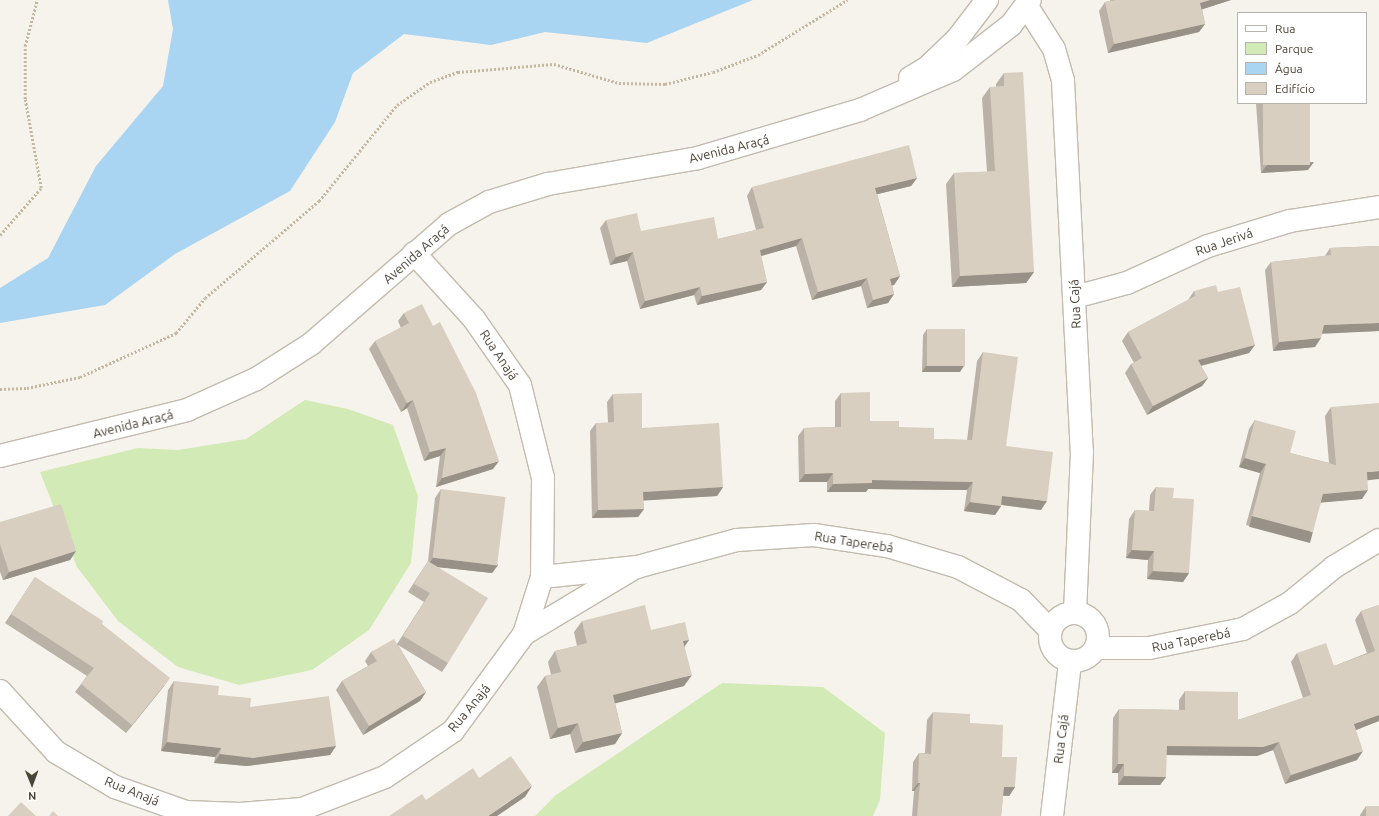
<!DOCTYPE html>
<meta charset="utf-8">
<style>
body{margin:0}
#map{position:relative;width:1379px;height:816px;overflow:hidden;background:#f6f3ec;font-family:Ubuntu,sans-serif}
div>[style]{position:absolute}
.green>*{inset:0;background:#d2eab5}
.water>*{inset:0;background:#a9d4f2}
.path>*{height:2.5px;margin-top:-1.25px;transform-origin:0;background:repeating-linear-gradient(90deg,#c4b79f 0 2px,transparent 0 4px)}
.roads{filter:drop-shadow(1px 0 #c2bbae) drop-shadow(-1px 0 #c2bbae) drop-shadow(0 1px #c2bbae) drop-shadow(0 -1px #c2bbae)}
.minor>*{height:22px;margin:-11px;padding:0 11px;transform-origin:11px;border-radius:11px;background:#fff}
.minor>.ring{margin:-11px;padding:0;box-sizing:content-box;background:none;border:22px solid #fff;border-radius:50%}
.tertiary>*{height:22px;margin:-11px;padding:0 11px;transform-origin:11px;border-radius:11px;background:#fff}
.wall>*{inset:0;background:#bab2a6}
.shaded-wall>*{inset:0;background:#979187;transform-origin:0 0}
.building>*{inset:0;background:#d8cfc1;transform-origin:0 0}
span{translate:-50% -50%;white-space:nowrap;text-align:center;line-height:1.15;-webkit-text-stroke:4px #fff;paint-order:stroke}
.street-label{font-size:13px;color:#4b4439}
.legend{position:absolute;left:1237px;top:12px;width:130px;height:92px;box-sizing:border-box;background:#fff;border:1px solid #b7b4b0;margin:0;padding:5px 7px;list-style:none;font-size:12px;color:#4b4439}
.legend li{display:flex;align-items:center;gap:8px;height:20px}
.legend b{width:20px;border:1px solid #b7b4b0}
.north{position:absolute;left:12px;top:764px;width:40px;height:40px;-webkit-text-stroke:3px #fff;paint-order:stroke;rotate:179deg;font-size:11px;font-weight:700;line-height:16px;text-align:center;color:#4b4439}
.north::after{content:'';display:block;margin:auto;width:14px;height:18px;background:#4b4439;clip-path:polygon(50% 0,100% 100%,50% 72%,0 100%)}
</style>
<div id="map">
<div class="green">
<i style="clip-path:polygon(305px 400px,348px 409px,393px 425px,418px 496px,411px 563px,369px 630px,312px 670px,239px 685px,178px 667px,118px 621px,77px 567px,40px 472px,138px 448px,178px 450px,246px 439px)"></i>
<i style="clip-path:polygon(722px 683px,823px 687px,885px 733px,880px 800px,873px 816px,535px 816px,556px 795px)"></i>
</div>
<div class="water">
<i style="clip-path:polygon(168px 0,753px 0,647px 43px,545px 32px,491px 45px,404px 34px,353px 73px,335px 122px,290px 191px,175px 254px,105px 305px,0 323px,0 288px,48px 258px,96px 166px,163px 86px,173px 29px)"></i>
</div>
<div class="path">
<i style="left:0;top:235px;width:62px;rotate:-48.9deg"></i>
<i style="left:41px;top:188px;width:90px;rotate:-100.2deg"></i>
<i style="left:25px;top:99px;width:53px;rotate:-90deg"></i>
<i style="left:25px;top:46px;width:48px;rotate:-75.4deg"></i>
<i style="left:0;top:389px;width:27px;rotate:-2deg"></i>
<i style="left:27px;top:388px;width:54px;rotate:-11.7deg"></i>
<i style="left:80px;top:377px;width:106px;rotate:-24.6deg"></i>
<i style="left:176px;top:333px;width:45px;rotate:-50.4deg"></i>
<i style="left:205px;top:298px;width:150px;rotate:-40.4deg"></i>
<i style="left:319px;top:201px;width:124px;rotate:-50.9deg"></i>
<i style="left:397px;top:105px;width:40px;rotate:-34.9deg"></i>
<i style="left:430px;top:82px;width:30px;rotate:-20deg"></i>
<i style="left:458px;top:72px;width:96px;rotate:-4.8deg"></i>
<i style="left:554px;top:64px;width:68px;rotate:16.3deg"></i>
<i style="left:619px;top:83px;width:46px;rotate:1.2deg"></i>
<i style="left:665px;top:84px;width:49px;rotate:-14deg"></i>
<i style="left:713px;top:72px;width:48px;rotate:-20.7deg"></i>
<i style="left:758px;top:55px;width:105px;rotate:-31.7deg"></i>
</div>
<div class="roads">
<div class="minor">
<i style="left:1026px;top:5px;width:52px;rotate:57.5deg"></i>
<i style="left:1054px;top:49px;width:33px;rotate:74deg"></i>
<i style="left:1063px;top:81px;width:371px;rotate:87.1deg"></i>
<i style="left:1082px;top:452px;width:161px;rotate:92.5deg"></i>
<i style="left:1075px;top:297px;width:54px;rotate:-15.1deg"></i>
<i style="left:1127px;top:283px;width:89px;rotate:-24.6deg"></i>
<i style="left:1208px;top:246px;width:86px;rotate:-17deg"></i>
<i style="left:1290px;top:221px;width:90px;rotate:-8.9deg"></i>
<i style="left:542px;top:577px;width:96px;rotate:-6deg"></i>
<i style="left:637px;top:567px;width:104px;rotate:-15.1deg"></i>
<i style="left:737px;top:540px;width:77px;rotate:-3.7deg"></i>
<i style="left:814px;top:535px;width:74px;rotate:8.6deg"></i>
<i style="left:887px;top:546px;width:74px;rotate:16.5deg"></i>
<i style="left:958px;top:567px;width:71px;rotate:27.6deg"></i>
<i style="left:1021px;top:600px;width:42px;rotate:46deg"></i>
<i class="ring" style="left:1050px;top:613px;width:26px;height:26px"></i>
<i style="left:524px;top:634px;width:125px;rotate:-30.9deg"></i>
<i style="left:1096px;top:648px;width:53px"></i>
<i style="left:1149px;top:648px;width:96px;rotate:-11.4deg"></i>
<i style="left:1243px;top:629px;width:54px;rotate:-29deg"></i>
<i style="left:1290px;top:603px;width:57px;rotate:-39.3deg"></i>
<i style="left:1334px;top:567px;width:52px;rotate:-31deg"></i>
<i style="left:0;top:691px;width:83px;rotate:47.4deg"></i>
<i style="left:56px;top:752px;width:69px;rotate:30.7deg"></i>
<i style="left:115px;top:787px;width:75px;rotate:19.4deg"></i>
<i style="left:186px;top:812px;width:54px;rotate:2.1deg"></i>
<i style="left:240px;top:814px;width:62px;rotate:-4.6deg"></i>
<i style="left:302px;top:809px;width:89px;rotate:-21.1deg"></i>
<i style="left:385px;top:777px;width:82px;rotate:-34.1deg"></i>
<i style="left:453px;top:731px;width:120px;rotate:-53.8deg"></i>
<i style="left:524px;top:634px;width:60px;rotate:-72.5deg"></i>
<i style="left:542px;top:577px;width:99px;rotate:-89.4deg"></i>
<i style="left:543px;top:478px;width:96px;rotate:-103.9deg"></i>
<i style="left:520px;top:385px;width:80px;rotate:-124.9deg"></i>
<i style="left:474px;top:319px;width:89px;rotate:-132.3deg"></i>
<i style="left:1052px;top:816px;width:155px;rotate:-83.3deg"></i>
</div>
<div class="tertiary">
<i style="left:910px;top:78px;width:21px;rotate:-31deg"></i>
<i style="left:928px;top:67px;width:42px;rotate:-44deg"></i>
<i style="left:958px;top:38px;width:48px;rotate:-52.7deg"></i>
<i style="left:0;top:456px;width:193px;rotate:-13.8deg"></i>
<i style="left:187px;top:410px;width:76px;rotate:-24.2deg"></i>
<i style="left:256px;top:379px;width:65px;rotate:-32.5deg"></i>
<i style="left:311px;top:344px;width:183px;rotate:-41deg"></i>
<i style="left:449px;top:224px;width:46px;rotate:-28.8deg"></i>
<i style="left:489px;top:202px;width:62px;rotate:-17deg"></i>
<i style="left:548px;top:184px;width:152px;rotate:-9.8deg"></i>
<i style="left:698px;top:158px;width:169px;rotate:-16.5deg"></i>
<i style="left:860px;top:110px;width:101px;rotate:-23.3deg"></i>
<i style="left:953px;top:70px;width:73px;rotate:-37.8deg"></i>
<i style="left:1011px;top:25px;width:31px;rotate:-53deg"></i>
</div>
</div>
<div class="wall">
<i style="clip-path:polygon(1110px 0,1231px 0,1202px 9px,1205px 24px,1199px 32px,1108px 53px,1099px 11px,1105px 2px,1110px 1px)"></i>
<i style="clip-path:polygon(1004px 73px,1034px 272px,1026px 283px,952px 287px,946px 184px,954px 173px,987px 172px,982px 98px,990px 87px,996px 87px,996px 84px)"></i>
<i style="clip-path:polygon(1256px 103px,1310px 103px,1308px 170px,1261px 173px)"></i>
<i style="clip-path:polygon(917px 178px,911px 186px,877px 194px,900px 276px,894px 285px,892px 285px,894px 294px,888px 303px,867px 308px,861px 286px,812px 300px,796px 246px,761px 256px,767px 282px,761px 290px,697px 305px,694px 295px,640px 309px,627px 261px,610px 265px,600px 228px,606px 220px,641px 231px,718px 239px,756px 230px,747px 196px,752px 187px)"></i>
<i style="clip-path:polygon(1379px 246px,1379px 331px,1322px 333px,1315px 347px,1273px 351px,1265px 270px,1271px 262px,1325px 256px,1330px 248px)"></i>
<i style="clip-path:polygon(1194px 291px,1218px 292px,1255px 345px,1249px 353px,1201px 366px,1208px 378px,1202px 386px,1147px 415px,1125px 373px,1131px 364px,1134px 363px,1122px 341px,1128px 332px,1188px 300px)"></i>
<i style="clip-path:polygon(404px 313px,493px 469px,436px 487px,440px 456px,424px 461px,407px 408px,401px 412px,369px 349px,375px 341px,401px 328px,398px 321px)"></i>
<i style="clip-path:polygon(927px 329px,960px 372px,922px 372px,923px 335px)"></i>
<i style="clip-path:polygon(983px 352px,1006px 446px,1041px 510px,1001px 505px,1001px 506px,995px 515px,964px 511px,967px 490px,868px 489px,866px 492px,827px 492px,827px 482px,799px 482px,798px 436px,804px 428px,835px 427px,835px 401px,841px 393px,870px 421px,899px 427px,934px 439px,967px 440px,977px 361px)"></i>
<i style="clip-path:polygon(613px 394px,642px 428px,723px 487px,717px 496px,643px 500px,644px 509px,638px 517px,592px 518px,590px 431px,596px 423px,608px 423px,607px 402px)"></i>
<i style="clip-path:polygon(1331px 407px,1367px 480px,1362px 499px,1321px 502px,1307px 541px,1246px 525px,1260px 473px,1239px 467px,1249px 429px,1255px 420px,1290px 453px,1329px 463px,1325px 416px)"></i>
<i style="clip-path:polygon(1156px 487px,1173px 498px,1189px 573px,1183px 582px,1147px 579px,1148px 560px,1126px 558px,1129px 519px,1135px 510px,1149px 511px,1150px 495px)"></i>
<i style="clip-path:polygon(441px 489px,498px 565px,492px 573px,438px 567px,448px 663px,442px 672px,398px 645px,426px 692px,420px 701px,363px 735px,336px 690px,342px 681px,368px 666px,365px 661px,371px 652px,397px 644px,424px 602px,408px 592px,428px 561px,435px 498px)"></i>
<i style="clip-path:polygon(0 522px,76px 551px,70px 560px,3px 580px,0 572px)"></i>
<i style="clip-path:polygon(35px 577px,102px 624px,164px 686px,126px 733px,75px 692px,87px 676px,5px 623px)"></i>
<i style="clip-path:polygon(1379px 605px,1379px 721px,1356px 730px,1357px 760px,1285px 784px,1273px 750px,1257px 756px,1166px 755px,1166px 777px,1160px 785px,1118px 785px,1118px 773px,1112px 773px,1113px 718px,1119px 709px,1179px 710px,1179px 700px,1185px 691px,1238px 720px,1303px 698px,1291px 662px,1297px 653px,1334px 666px,1367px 653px,1355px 620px,1361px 611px)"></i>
<i style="clip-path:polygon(582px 621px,651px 630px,689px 640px,685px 646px,684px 686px,615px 703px,622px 733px,615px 744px,575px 753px,570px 734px,550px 739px,537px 687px,545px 676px,551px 675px,548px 662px,555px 651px,577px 646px,574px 632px)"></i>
<i style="clip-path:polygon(174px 681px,218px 695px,250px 707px,336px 746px,330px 755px,247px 766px,214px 763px,215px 757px,161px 751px,168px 690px)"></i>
<i style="clip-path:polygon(933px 712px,970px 723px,1002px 757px,1015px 787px,1009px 796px,1003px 796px,1001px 816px,912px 816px,914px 791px,912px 791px,913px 762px,919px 753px,925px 753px,927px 720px)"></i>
<i style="clip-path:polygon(1366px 806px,1379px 816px,1360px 816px,1360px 815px)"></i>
</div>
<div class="shaded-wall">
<i style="clip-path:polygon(1210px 0,1231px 0,1194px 12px,1200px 3px)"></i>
<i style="clip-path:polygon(1205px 24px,1199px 32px,1108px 53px,1114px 44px)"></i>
<i style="clip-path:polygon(1314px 162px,1308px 170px,1261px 173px,1267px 165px)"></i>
<i style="clip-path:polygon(917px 178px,911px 186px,870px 196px,875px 188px)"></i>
<i style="clip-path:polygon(802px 238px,796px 246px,754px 258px,760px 250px)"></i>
<i style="clip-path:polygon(633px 252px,627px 261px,610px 265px,616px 257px)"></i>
<i style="clip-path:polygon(1034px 272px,1026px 283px,952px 287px,960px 276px)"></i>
<i style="clip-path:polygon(900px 276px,894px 285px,884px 288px,890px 279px)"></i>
<i style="clip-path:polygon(867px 278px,861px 286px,812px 300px,818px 292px)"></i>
<i style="clip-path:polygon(767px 282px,761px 290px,697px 305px,702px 296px)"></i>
<i style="clip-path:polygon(700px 287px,694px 295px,640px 309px,645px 301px)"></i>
<i style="clip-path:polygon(894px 294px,888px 303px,867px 308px,873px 300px)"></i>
<i style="clip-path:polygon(1379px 323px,1379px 331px,1318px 334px,1324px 325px)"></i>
<i style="clip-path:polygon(1321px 338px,1315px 347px,1273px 351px,1279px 342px)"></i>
<i style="clip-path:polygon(1255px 345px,1249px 353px,1192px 368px,1198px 360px)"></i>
<i style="clip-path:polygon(926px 366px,964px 366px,960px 372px,922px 372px)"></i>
<i style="clip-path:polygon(1208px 378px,1202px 386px,1147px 415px,1153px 406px)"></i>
<i style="clip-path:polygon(413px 400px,407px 408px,401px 412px,407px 403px)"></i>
<i style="clip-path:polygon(446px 448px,440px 456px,424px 461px,430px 452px)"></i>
<i style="clip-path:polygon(1245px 458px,1266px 464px,1260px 473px,1239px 467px)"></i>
<i style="clip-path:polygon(499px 461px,493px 469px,436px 487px,442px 478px)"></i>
<i style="clip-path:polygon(1379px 471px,1379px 479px,1361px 481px,1367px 472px)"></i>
<i style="clip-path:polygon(833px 473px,827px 482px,799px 482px,805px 474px)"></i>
<i style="clip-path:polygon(872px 480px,973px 482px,967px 490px,868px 489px,866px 492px,827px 492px,833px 484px)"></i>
<i style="clip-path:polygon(723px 487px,717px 496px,637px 501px,643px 492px)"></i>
<i style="clip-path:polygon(1368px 490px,1362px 499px,1317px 503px,1323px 494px)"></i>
<i style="clip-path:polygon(1002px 496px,1047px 501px,1041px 510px,996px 504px)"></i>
<i style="clip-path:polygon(970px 502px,1001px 506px,995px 515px,964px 511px)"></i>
<i style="clip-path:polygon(644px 509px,638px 517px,592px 518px,598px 510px)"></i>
<i style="left:1252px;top:516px;width:63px;height:11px;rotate:15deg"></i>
<i style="clip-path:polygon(1132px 550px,1154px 551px,1148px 560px,1126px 558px)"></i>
<i style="clip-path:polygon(76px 551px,70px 560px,3px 580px,9px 572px)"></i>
<i style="clip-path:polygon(433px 558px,498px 565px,492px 573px,427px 566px)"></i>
<i style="clip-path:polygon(1153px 571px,1189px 573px,1183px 582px,1147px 579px)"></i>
<i style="clip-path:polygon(689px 640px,681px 651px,683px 641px)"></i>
<i style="clip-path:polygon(692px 675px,684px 686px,605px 706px,613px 695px)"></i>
<i style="clip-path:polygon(170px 678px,164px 686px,126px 733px,132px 725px)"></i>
<i style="clip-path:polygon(426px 692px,420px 701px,363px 735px,369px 726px)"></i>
<i style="clip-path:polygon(1379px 715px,1379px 721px,1348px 733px,1354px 724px)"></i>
<i style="clip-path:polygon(578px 723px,570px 734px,550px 739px,558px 728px)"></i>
<i style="clip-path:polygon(622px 733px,615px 744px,575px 753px,583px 742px)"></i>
<i style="clip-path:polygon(167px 742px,221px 748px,215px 757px,161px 751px)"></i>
<i style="clip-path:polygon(1279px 742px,1273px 750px,1257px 756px,1161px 755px,1167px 746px)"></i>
<i style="clip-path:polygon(336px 746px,330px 755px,247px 766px,214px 763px,220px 754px)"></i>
<i style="clip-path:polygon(1363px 751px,1357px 760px,1285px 784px,1291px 775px)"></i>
<i style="clip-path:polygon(1118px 764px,1124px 764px,1118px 773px,1112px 773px)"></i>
<i style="clip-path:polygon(1124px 776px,1166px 777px,1160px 785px,1118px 785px)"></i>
<i style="clip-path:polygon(918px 783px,920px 783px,914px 791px,912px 791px)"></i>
<i style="clip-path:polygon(532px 786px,525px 797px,497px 816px,488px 816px)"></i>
<i style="clip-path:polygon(1004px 787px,1015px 787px,1009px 796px,998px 795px)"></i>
</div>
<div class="building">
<i style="clip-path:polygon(1116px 0,1210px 0,1200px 3px,1205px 24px,1114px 44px,1105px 2px)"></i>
<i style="clip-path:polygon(1023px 72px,1034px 272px,960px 276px,954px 173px,995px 171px,990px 87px,1004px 86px,1004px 73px)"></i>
<i style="left:1263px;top:103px;width:47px;height:62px"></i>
<i style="clip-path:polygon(909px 145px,917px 178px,875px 188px,900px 276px,890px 279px,894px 294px,873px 300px,867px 278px,818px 292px,802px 238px,760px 250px,767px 282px,702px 296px,700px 287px,645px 301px,633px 252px,616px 257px,606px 220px,637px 213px,641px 231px,714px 217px,718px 239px,764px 228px,752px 187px)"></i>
<i style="clip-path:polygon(1379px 246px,1379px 323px,1324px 325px,1321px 338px,1279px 342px,1271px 262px,1331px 255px,1330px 248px)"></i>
<i style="clip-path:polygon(1216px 285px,1218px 292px,1240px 287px,1255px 345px,1198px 360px,1208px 378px,1153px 406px,1131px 364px,1142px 358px,1128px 332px,1195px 296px,1194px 291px)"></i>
<i style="clip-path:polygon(422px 304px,433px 326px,440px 322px,476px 393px,499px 461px,442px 478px,446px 448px,430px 452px,413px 400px,407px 403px,375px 341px,409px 323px,404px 313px)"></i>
<i style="left:927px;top:329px;width:38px;height:37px"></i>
<i style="clip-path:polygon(983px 352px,1018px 357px,1006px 446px,1053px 452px,1047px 501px,1002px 496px,1001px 506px,970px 502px,973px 482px,872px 480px,872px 483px,833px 484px,833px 473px,805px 474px,804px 428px,841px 427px,841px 393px,870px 392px,870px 421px,899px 421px,899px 427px,934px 428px,934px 439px,972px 440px)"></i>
<i style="clip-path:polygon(642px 393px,642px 428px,719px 423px,723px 487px,643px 492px,644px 509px,598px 510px,596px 423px,614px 422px,613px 394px)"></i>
<i style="clip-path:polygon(1379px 403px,1379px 471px,1367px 472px,1368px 490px,1323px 494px,1313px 532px,1252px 516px,1266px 464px,1245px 458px,1255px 420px,1296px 431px,1290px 453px,1336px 465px,1331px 407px)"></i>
<i style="clip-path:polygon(1156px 487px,1174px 488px,1173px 498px,1194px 499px,1189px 573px,1153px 571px,1154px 551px,1132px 550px,1135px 510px,1154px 511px)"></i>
<i style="left:441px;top:489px;width:65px;height:69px;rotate:7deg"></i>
<i style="clip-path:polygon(61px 504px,76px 551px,9px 572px,0 544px,0 522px)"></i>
<i style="clip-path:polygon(428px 561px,488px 598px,448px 663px,403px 636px,430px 593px,414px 584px)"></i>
<i style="clip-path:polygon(35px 577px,103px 621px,102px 624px,170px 678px,132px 725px,81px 684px,94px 668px,11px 614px)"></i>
<i style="clip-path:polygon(645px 605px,651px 630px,685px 622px,689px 640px,683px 641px,692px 675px,613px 695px,622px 733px,583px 742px,578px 723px,558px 728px,545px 676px,561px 672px,555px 651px,587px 643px,582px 621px)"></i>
<i style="clip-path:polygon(1379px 605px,1379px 715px,1354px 724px,1363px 751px,1291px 775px,1279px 742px,1263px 747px,1167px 746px,1166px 777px,1124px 776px,1124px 764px,1118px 764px,1119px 709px,1185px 710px,1185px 691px,1238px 692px,1238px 720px,1311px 695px,1297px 653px,1326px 643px,1334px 666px,1375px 651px,1361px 611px)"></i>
<i style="clip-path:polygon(394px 639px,426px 692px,369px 726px,342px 681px,377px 661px,371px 652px)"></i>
<i style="clip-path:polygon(174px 681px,219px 686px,218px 695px,251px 698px,250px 707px,329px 696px,336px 746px,253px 758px,220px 754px,221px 748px,167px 742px)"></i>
<i style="clip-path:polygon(933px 712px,970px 714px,970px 723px,1003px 725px,1002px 757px,1017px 757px,1015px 787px,1004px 787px,1001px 816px,917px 816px,920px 783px,918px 783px,919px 753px,931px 754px)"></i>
<i style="clip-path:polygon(511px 756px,532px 786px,488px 816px,389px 816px,422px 794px,426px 800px,473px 768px,479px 778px)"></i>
<i style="clip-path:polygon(21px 802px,36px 816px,8px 816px)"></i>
<i style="left:1366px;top:806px;width:13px;height:10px"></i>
<i style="clip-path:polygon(53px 811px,58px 816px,49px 816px)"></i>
</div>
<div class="street-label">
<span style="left:729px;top:149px;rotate:-14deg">Avenida Araçá</span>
<span style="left:1224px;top:242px;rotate:-19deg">Rua Jerivá</span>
<span style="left:416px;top:254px;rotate:-41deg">Avenida Araçá</span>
<span style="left:1075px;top:304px;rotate:-93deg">Rua Cajá</span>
<span style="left:499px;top:355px;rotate:56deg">Rua Anajá</span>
<span style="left:133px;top:424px;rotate:-14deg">Avenida Araçá</span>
<span style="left:854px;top:542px;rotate:9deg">Rua Taperebá</span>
<span style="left:1191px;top:640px;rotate:-11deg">Rua Taperebá</span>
<span style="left:469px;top:708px;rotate:-50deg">Rua Anajá</span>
<span style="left:1061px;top:739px;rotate:-83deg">Rua Cajá</span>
<span style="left:132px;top:791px;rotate:22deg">Rua Anajá</span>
</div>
<ul class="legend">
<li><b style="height:5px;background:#fff"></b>Rua</li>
<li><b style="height:11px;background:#d2eab5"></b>Parque</li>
<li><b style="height:11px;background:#a9d4f2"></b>Água</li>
<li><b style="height:11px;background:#d8cfc1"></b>Edifício</li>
</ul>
<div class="north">N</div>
</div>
